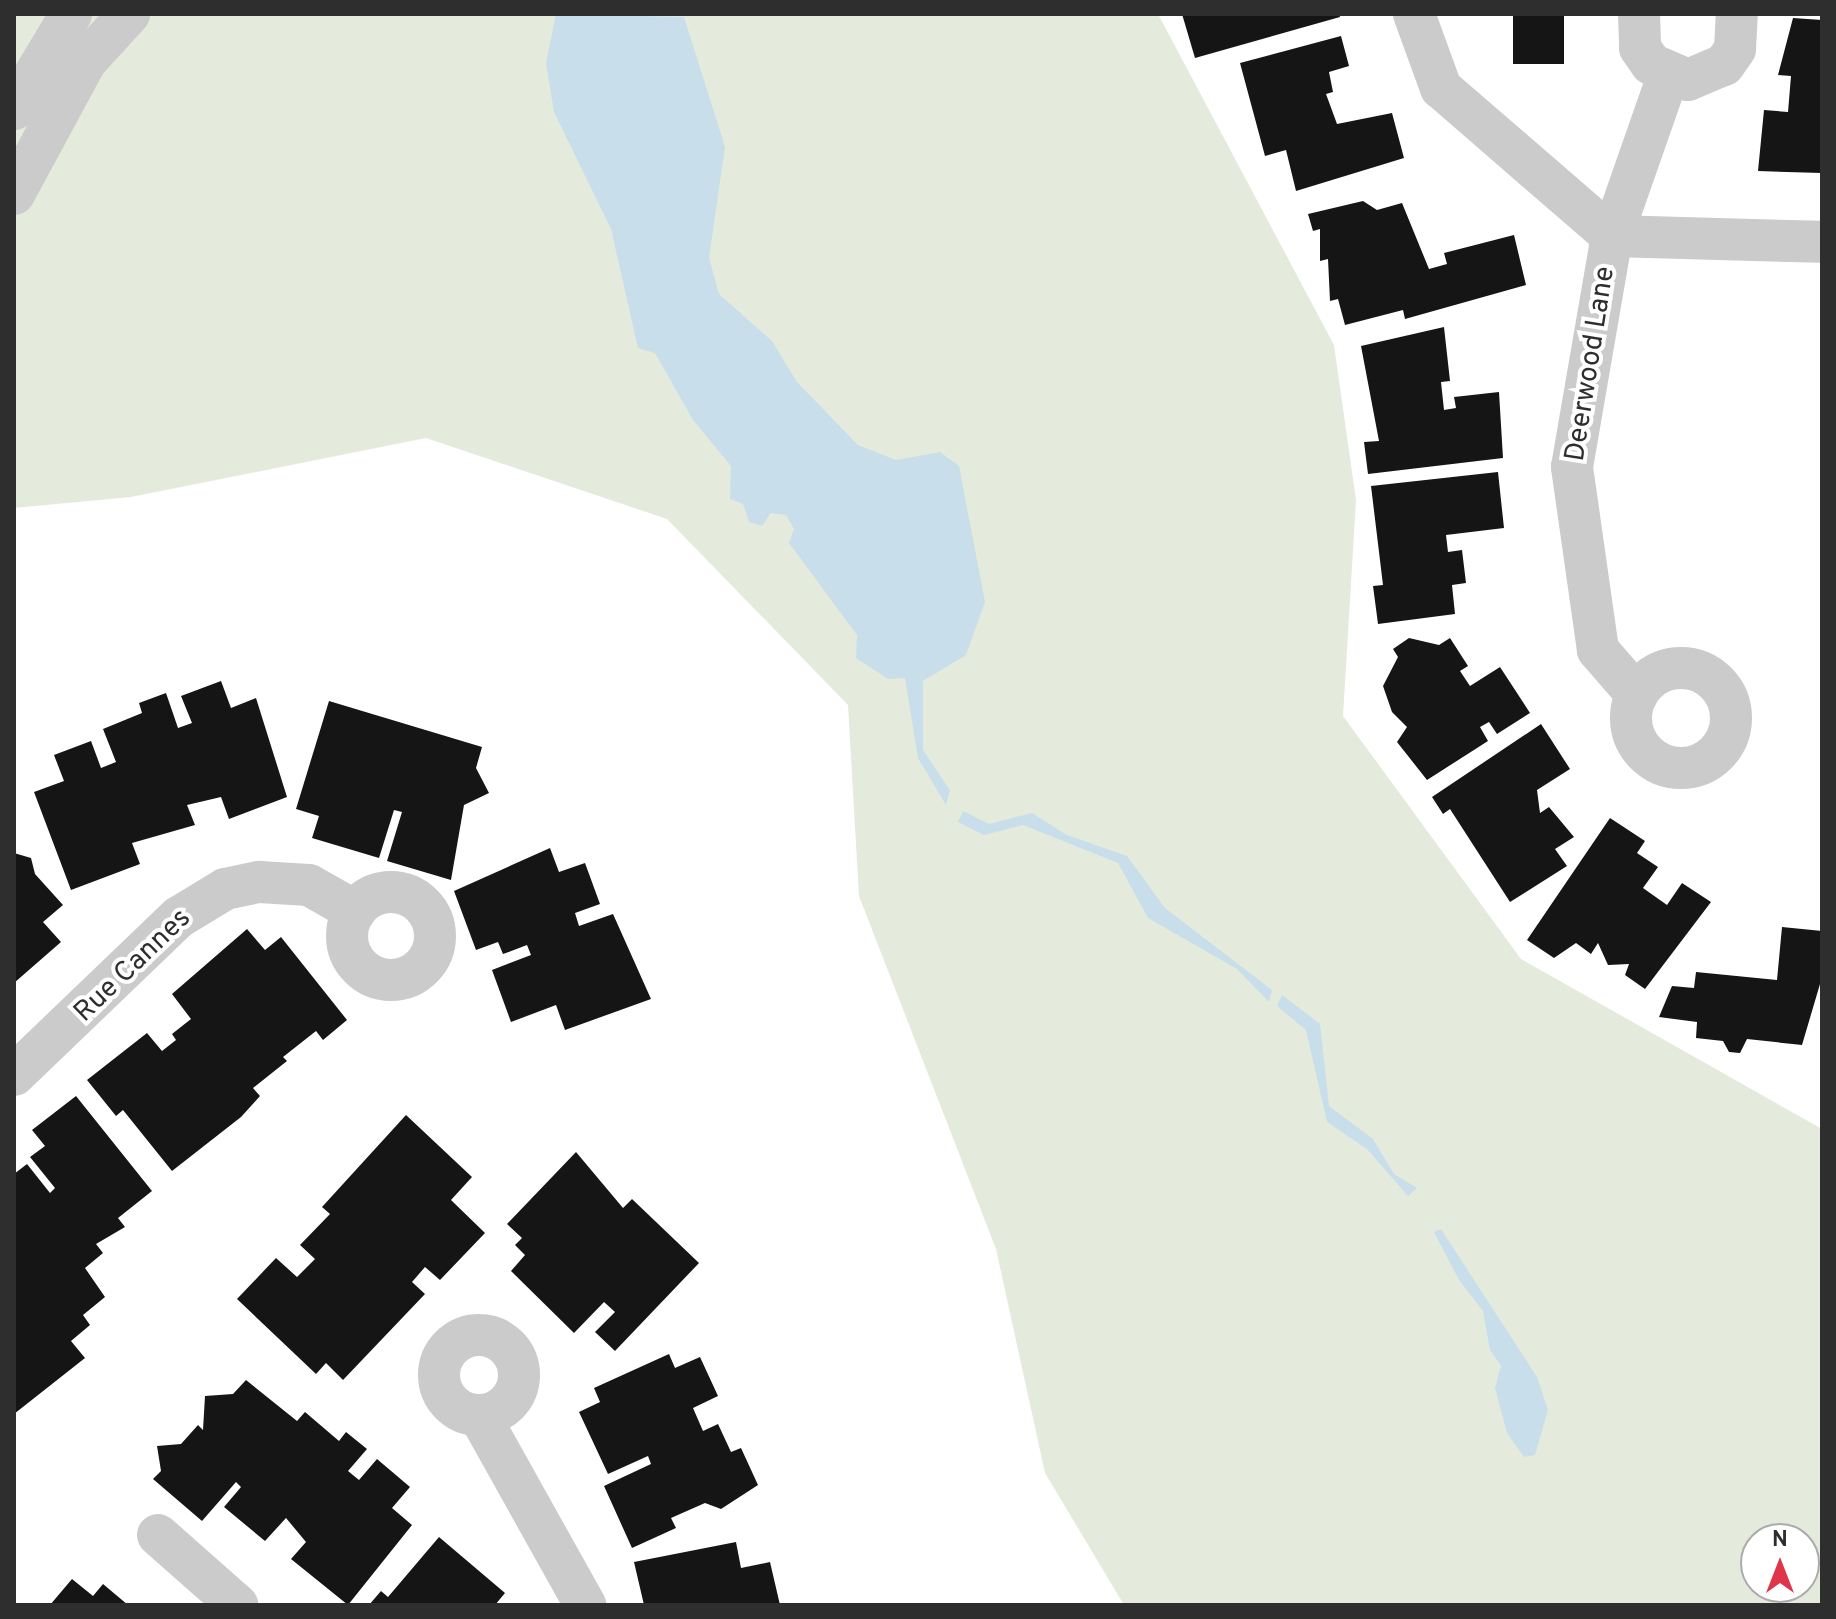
<!DOCTYPE html>
<style>
body{margin:0}
#map{position:relative;width:1836px;height:1619px;overflow:hidden;background:#fff;font-family:Overpass,sans-serif}
div>[style]{position:absolute}
.green>*{inset:0;background:#e4ebdc}
.water>*{inset:0;background:#c8deea}
.building>*{inset:0;background:#151515;transform-origin:0 0}
.minor>*{height:42px;margin:-21px;padding:0 21px;transform-origin:21px;border-radius:21px;background:#cbcbcb}
.minor>.ring{margin:-21px;padding:0;box-sizing:content-box;background:none;border:42px solid #cbcbcb;border-radius:50%}
span{translate:-50% -50%;white-space:nowrap;text-align:center;line-height:1.15;-webkit-text-stroke:8px #fff;paint-order:stroke}
.street-label{font-size:28px;color:#2e2e2e}
.frame{position:absolute;inset:0;border:16px solid #2e2e2e;pointer-events:none}
.north{position:absolute;left:1740px;top:1523px;width:80px;height:80px;box-sizing:border-box;background:#fff;border:2px solid #ababab;border-radius:50%;rotate:0deg;font-size:22px;font-weight:700;line-height:32px;text-align:center;color:#2e2e2e}
.north::after{content:'';display:block;margin:auto;width:28px;height:36px;background:#e03548;clip-path:polygon(50% 0,100% 100%,50% 72%,0 100%)}
</style>
<div id="map">
<div class="green">
<i style="clip-path:polygon(evenodd,14px 14px,1158px 14px,1334px 345px,1356px 500px,1343px 716px,1521px 959px,1822px 1129px,1822px 1605px,1124px 1605px,1045px 1473px,996px 1249px,859px 896px,848px 705px,667px 519px,426px 438px,131px 497px,14px 508px,14px 14px,1756px 1539px,1804px 1539px,1804px 1587px,1756px 1587px,1756px 1539px)"></i>
</div>
<div class="water">
<i style="clip-path:polygon(556px 14px,684px 17px,725px 147px,709px 258px,719px 294px,772px 341px,797px 382px,858px 445px,896px 460px,940px 452px,959px 466px,985px 602px,966px 655px,923px 681px,923px 750px,950px 790px,946px 805px,918px 758px,905px 678px,888px 679px,856px 658px,857px 635px,789px 543px,794px 529px,786px 515px,771px 513px,762px 526px,749px 522px,743px 504px,730px 499px,731px 466px,693px 420px,655px 353px,638px 348px,611px 229px,554px 112px,546px 63px)"></i>
<i style="clip-path:polygon(963px 811px,989px 824px,1032px 813px,1067px 835px,1127px 856px,1165px 908px,1272px 990px,1269px 1002px,1237px 969px,1148px 918px,1118px 863px,1023px 825px,984px 835px,958px 822px)"></i>
<i style="clip-path:polygon(1282px 995px,1320px 1024px,1329px 1106px,1373px 1139px,1394px 1174px,1417px 1188px,1408px 1196px,1367px 1149px,1327px 1122px,1306px 1030px,1277px 1006px)"></i>
<i style="clip-path:polygon(1441px 1229px,1537px 1377px,1548px 1410px,1535px 1455px,1524px 1457px,1507px 1433px,1495px 1388px,1501px 1366px,1490px 1350px,1483px 1311px,1459px 1280px,1434px 1232px)"></i>
</div>
<div class="building">
<i style="clip-path:polygon(1182px 14px,1339px 14px,1340px 17px,1195px 58px)"></i>
<i style="left:1513px;top:14px;width:51px;height:50px"></i>
<i style="clip-path:polygon(1793px 18px,1822px 20px,1822px 173px,1758px 171px,1764px 110px,1788px 112px,1791px 76px,1778px 75px)"></i>
<i style="clip-path:polygon(1341px 36px,1349px 66px,1329px 72px,1333px 92px,1326px 94px,1337px 124px,1392px 113px,1404px 158px,1296px 191px,1286px 150px,1265px 156px,1240px 63px)"></i>
<i style="clip-path:polygon(1363px 201px,1377px 210px,1402px 203px,1429px 269px,1447px 264px,1444px 253px,1514px 235px,1526px 285px,1405px 319px,1403px 310px,1345px 325px,1338px 299px,1330px 301px,1328px 259px,1320px 261px,1320px 229px,1313px 231px,1308px 214px)"></i>
<i style="clip-path:polygon(1444px 327px,1450px 381px,1441px 382px,1444px 410px,1456px 408px,1454px 397px,1499px 392px,1503px 458px,1368px 474px,1364px 442px,1379px 441px,1361px 346px)"></i>
<i style="clip-path:polygon(1498px 472px,1504px 528px,1446px 535px,1448px 552px,1462px 550px,1466px 583px,1452px 585px,1455px 614px,1378px 624px,1373px 586px,1383px 585px,1371px 486px)"></i>
<i style="clip-path:polygon(1409px 638px,1439px 645px,1450px 638px,1468px 666px,1460px 671px,1470px 686px,1500px 667px,1530px 713px,1497px 734px,1489px 722px,1480px 727px,1488px 741px,1427px 780px,1397px 742px,1407px 727px,1392px 712px,1383px 686px,1398px 657px,1393px 649px)"></i>
<i style="clip-path:polygon(221px 681px,231px 708px,256px 698px,287px 797px,229px 819px,221px 797px,187px 805px,195px 825px,132px 843px,140px 864px,71px 890px,34px 792px,64px 781px,54px 755px,91px 741px,101px 768px,116px 762px,103px 729px,142px 713px,139px 703px,166px 693px,178px 728px,192px 723px,181px 696px)"></i>
<i style="clip-path:polygon(329px 701px,482px 747px,476px 768px,489px 793px,464px 805px,451px 880px,387px 861px,402px 812px,394px 810px,379px 858px,312px 838px,319px 816px,296px 809px)"></i>
<i style="clip-path:polygon(1541px 724px,1570px 769px,1537px 790px,1540px 813px,1549px 807px,1574px 837px,1555px 849px,1567px 866px,1510px 902px,1450px 809px,1443px 814px,1432px 797px)"></i>
<i style="clip-path:polygon(1610px 818px,1645px 841px,1637px 853px,1658px 867px,1643px 888px,1667px 905px,1682px 883px,1711px 902px,1645px 989px,1625px 975px,1629px 964px,1608px 965px,1598px 943px,1591px 954px,1576px 943px,1554px 958px,1527px 940px)"></i>
<i style="clip-path:polygon(550px 848px,559px 872px,585px 863px,600px 904px,575px 913px,579px 926px,613px 914px,651px 999px,565px 1030px,556px 1005px,511px 1022px,492px 970px,531px 955px,527px 945px,503px 954px,498px 942px,476px 950px,454px 891px)"></i>
<i style="clip-path:polygon(14px 853px,31px 858px,35px 874px,63px 905px,43px 922px,61px 942px,14px 983px)"></i>
<i style="clip-path:polygon(1782px 927px,1822px 931px,1820px 984px,1802px 1045px,1747px 1039px,1740px 1053px,1729px 1052px,1723px 1041px,1696px 1038px,1697px 1022px,1659px 1017px,1672px 986px,1694px 988px,1696px 972px,1777px 980px)"></i>
<i style="clip-path:polygon(247px 929px,265px 950px,281px 937px,347px 1020px,323px 1040px,316px 1031px,283px 1057px,287px 1061px,253px 1088px,260px 1096px,241px 1117px,172px 1171px,123px 1110px,116px 1116px,87px 1080px,147px 1033px,162px 1051px,176px 1040px,172px 1034px,191px 1019px,172px 994px)"></i>
<i style="clip-path:polygon(76px 1096px,152px 1191px,118px 1218px,125px 1227px,96px 1244px,103px 1253px,85px 1268px,105px 1297px,83px 1315px,90px 1325px,71px 1341px,85px 1358px,14px 1414px,14px 1174px,27px 1164px,50px 1193px,55px 1188px,30px 1157px,45px 1146px,32px 1130px)"></i>
<i style="clip-path:polygon(406px 1115px,472px 1177px,451px 1200px,485px 1233px,440px 1280px,425px 1267px,412px 1282px,425px 1294px,343px 1380px,326px 1363px,316px 1374px,237px 1299px,276px 1258px,297px 1277px,315px 1259px,300px 1245px,330px 1214px,322px 1207px)"></i>
<i style="clip-path:polygon(576px 1152px,623px 1208px,632px 1199px,699px 1263px,615px 1351px,595px 1332px,615px 1312px,604px 1302px,574px 1333px,511px 1271px,525px 1255px,515px 1245px,522px 1238px,507px 1224px)"></i>
<i style="clip-path:polygon(669px 1354px,675px 1368px,700px 1357px,718px 1396px,693px 1408px,703px 1431px,718px 1424px,731px 1452px,741px 1448px,758px 1485px,721px 1509px,705px 1503px,671px 1518px,676px 1528px,632px 1548px,604px 1486px,651px 1464px,648px 1456px,608px 1474px,579px 1412px,600px 1402px,594px 1388px)"></i>
<i style="clip-path:polygon(246px 1380px,297px 1421px,305px 1412px,339px 1441px,346px 1432px,367px 1449px,348px 1471px,359px 1480px,377px 1459px,410px 1487px,392px 1508px,412px 1525px,348px 1605px,291px 1559px,306px 1542px,286px 1518px,265px 1541px,224px 1507px,241px 1487px,236px 1482px,202px 1521px,153px 1479px,161px 1471px,157px 1446px,181px 1444px,198px 1425px,203px 1430px,205px 1396px,233px 1394px)"></i>
<i style="clip-path:polygon(439px 1537px,505px 1593px,495px 1605px,369px 1605px,381px 1591px,388px 1597px)"></i>
<i style="clip-path:polygon(736px 1542px,741px 1568px,770px 1562px,780px 1605px,644px 1605px,634px 1562px)"></i>
<i style="clip-path:polygon(72px 1579px,93px 1596px,103px 1584px,128px 1605px,50px 1605px)"></i>
</div>
<div class="minor">
<i style="left:1414px;top:14px;width:79px;rotate:70deg"></i>
<i style="left:1441px;top:88px;width:226px;rotate:40.9deg"></i>
<i style="left:1612px;top:236px;width:210px;rotate:1.6deg"></i>
<i style="left:1639px;top:14px;width:34px;rotate:88deg"></i>
<i style="left:1640px;top:48px;width:19px;rotate:55deg"></i>
<i style="left:1651px;top:64px;width:40px;rotate:23.4deg"></i>
<i style="left:1688px;top:80px;width:39px;rotate:-23deg"></i>
<i style="left:1724px;top:65px;width:19px;rotate:-55deg"></i>
<i style="left:1735px;top:49px;width:35px;rotate:-87deg"></i>
<i style="left:14px;top:109px;width:111px;rotate:-59deg"></i>
<i style="left:14px;top:194px;width:151px;rotate:-61.6deg"></i>
<i style="left:86px;top:61px;width:64px;rotate:-47.5deg"></i>
<i class="ring" style="left:1631px;top:668px;width:58px;height:58px"></i>
<i style="left:1637px;top:695px;width:60px;rotate:-130.9deg"></i>
<i style="left:1598px;top:650px;width:185px;rotate:-98.1deg"></i>
<i style="left:1572px;top:467px;width:234px;rotate:-80.2deg"></i>
<i style="left:1612px;top:236px;width:170px;rotate:-70.7deg"></i>
<i class="ring" style="left:347px;top:892px;width:46px;height:46px"></i>
<i style="left:14px;top:1075px;width:228px;rotate:-43.8deg"></i>
<i style="left:179px;top:917px;width:54px;rotate:-31.3deg"></i>
<i style="left:225px;top:889px;width:35px;rotate:-12deg"></i>
<i style="left:259px;top:882px;width:50px;rotate:3.4deg"></i>
<i style="left:309px;top:885px;width:53px;rotate:29.5deg"></i>
<i class="ring" style="left:439px;top:1335px;width:38px;height:38px"></i>
<i style="left:479px;top:1415px;width:218px;rotate:60.8deg"></i>
<i style="left:158px;top:1535px;width:106px;rotate:41.5deg"></i>
</div>
<div class="street-label">
<span style="left:1591px;top:364px;rotate:-81deg">Deerwood Lane</span>
<span style="left:133px;top:966px;rotate:-44deg">Rue Cannes</span>
</div>
<div class="frame"></div>
<div class="north">N</div>
</div>
